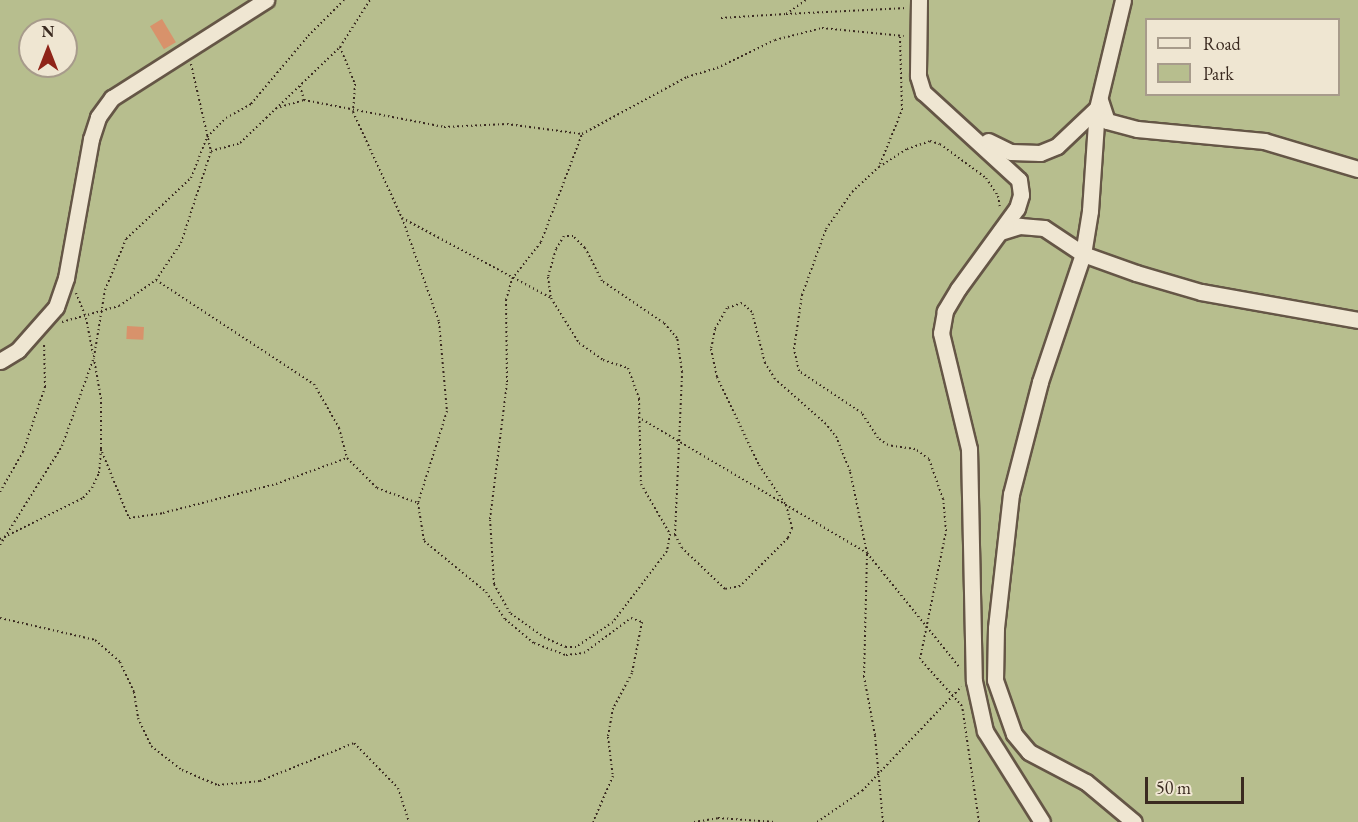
<!DOCTYPE html>
<style>
body{margin:0}
#map{position:relative;width:1358px;height:822px;overflow:hidden;background:#e6d8b9;font-family:"EB Garamond",serif}
div>[style]{position:absolute}
.green>*{inset:0;background:#b7be8e}
.building>*{inset:0;background:#d8926b;transform-origin:0 0}
.path>*{height:2px;margin-top:-1px;transform-origin:0;background:repeating-linear-gradient(90deg,#3a2a20 0 1.5px,transparent 0 4.5px)}
.roads{filter:drop-shadow(2px 0 #655646) drop-shadow(-2px 0 #655646) drop-shadow(0 2px #655646) drop-shadow(0 -2px #655646)}
.minor>*{height:15px;margin:-7.5px;padding:0 7.5px;transform-origin:7.5px;border-radius:7.5px;background:#efe6d2}
span{translate:-50% -50%;white-space:nowrap;text-align:center;line-height:1.15;-webkit-text-stroke:4.5px #efe6d2;paint-order:stroke}
.legend{position:absolute;left:1145px;top:18px;width:195px;height:78px;box-sizing:border-box;background:#efe6d2;border:2px solid #a79b8b;margin:0;padding:8px 10px;list-style:none;font-size:18px;color:#3a2a20}
.legend li{display:flex;align-items:center;gap:12px;height:30px}
.legend b{width:30px;border:2px solid #a79b8b}
.north{position:absolute;left:18px;top:18px;width:60px;height:60px;box-sizing:border-box;background:#efe6d2;border:2px solid #a79b8b;border-radius:50%;rotate:0deg;font-size:16px;font-weight:700;line-height:24px;text-align:center;color:#3a2a20}
.north::after{content:'';display:block;margin:auto;width:21px;height:27px;background:#8f2418;clip-path:polygon(50% 0,100% 100%,50% 72%,0 100%)}
.scale{position:absolute;left:1145px;top:777px;width:99px;height:27px;box-sizing:border-box;border:3px solid #3a2a20;border-top:0;padding-left:8px;font-size:18px;line-height:21px;white-space:nowrap;color:#3a2a20;-webkit-text-stroke:4px #efe6d2;paint-order:stroke}
</style>
<div id="map">
<div class="green">
<i style="clip-path:polygon(evenodd,0 0,1358px 0,1358px 822px,0 822px,0 0,1146px 20px,1338px 20px,1338px 94px,1146px 94px,1146px 20px,0 0,30px 30px,66px 30px,66px 66px,30px 66px,30px 30px)"></i>
</div>
<div class="building">
<i style="left:162px;top:19px;width:27px;height:14px;rotate:59deg"></i>
<i style="left:127px;top:326px;width:17px;height:13px;rotate:3deg"></i>
</div>
<div class="path">
<i style="left:786px;top:14px;width:121px;rotate:-2.8deg"></i>
<i style="left:721px;top:18px;width:65px;rotate:-3.5deg"></i>
<i style="left:786px;top:14px;width:24px;rotate:-35deg"></i>
<i style="left:340px;top:47px;width:40px;rotate:68deg"></i>
<i style="left:355px;top:84px;width:28px;rotate:94deg"></i>
<i style="left:353px;top:112px;width:117px;rotate:65.2deg"></i>
<i style="left:402px;top:218px;width:110px;rotate:70.4deg"></i>
<i style="left:439px;top:322px;width:89px;rotate:84.9deg"></i>
<i style="left:447px;top:411px;width:96px;rotate:107.5deg"></i>
<i style="left:418px;top:503px;width:38px;rotate:81deg"></i>
<i style="left:424px;top:541px;width:80px;rotate:39.4deg"></i>
<i style="left:486px;top:592px;width:33px;rotate:55deg"></i>
<i style="left:505px;top:619px;width:38px;rotate:40deg"></i>
<i style="left:534px;top:643px;width:34px;rotate:21deg"></i>
<i style="left:566px;top:655px;width:18px;rotate:-6deg"></i>
<i style="left:584px;top:653px;width:59px;rotate:-36.7deg"></i>
<i style="left:631px;top:618px;width:12px;rotate:20deg"></i>
<i style="left:642px;top:622px;width:52px;rotate:101.1deg"></i>
<i style="left:632px;top:673px;width:40px;rotate:118deg"></i>
<i style="left:613px;top:708px;width:29px;rotate:100deg"></i>
<i style="left:608px;top:737px;width:39px;rotate:83deg"></i>
<i style="left:613px;top:776px;width:50px;rotate:113.5deg"></i>
<i style="left:191px;top:64px;width:89px;rotate:77.1deg"></i>
<i style="left:300px;top:86px;width:15px;rotate:74deg"></i>
<i style="left:280px;top:107px;width:25px;rotate:-16deg"></i>
<i style="left:304px;top:100px;width:143px;rotate:10.9deg"></i>
<i style="left:444px;top:127px;width:63px;rotate:-2.7deg"></i>
<i style="left:507px;top:124px;width:76px;rotate:7.6deg"></i>
<i style="left:880px;top:164px;width:58px;rotate:-67.8deg"></i>
<i style="left:902px;top:110px;width:73px;rotate:-91.6deg"></i>
<i style="left:402px;top:218px;width:169px;rotate:28.2deg"></i>
<i style="left:156px;top:280px;width:189px;rotate:33.4deg"></i>
<i style="left:314px;top:384px;width:51px;rotate:60.4deg"></i>
<i style="left:339px;top:428px;width:31px;rotate:75deg"></i>
<i style="left:347px;top:458px;width:42px;rotate:45deg"></i>
<i style="left:377px;top:488px;width:44px;rotate:20.1deg"></i>
<i style="left:76px;top:293px;width:27px;rotate:68deg"></i>
<i style="left:86px;top:318px;width:36px;rotate:79deg"></i>
<i style="left:62px;top:322px;width:59px;rotate:-15.7deg"></i>
<i style="left:119px;top:306px;width:45px;rotate:-35.1deg"></i>
<i style="left:156px;top:280px;width:45px;rotate:-56deg"></i>
<i style="left:181px;top:243px;width:97px;rotate:-71.9deg"></i>
<i style="left:211px;top:151px;width:30px;rotate:-15deg"></i>
<i style="left:240px;top:143px;width:139px;rotate:-43.8deg"></i>
<i style="left:340px;top:47px;width:56px;rotate:-57.4deg"></i>
<i style="left:638px;top:417px;width:266px;rotate:30.7deg"></i>
<i style="left:867px;top:553px;width:148px;rotate:51deg"></i>
<i style="left:102px;top:452px;width:71px;rotate:67.8deg"></i>
<i style="left:129px;top:518px;width:34px;rotate:-8deg"></i>
<i style="left:163px;top:513px;width:117px;rotate:-14.4deg"></i>
<i style="left:276px;top:484px;width:76px;rotate:-20.1deg"></i>
<i style="left:0;top:492px;width:46px;rotate:-60.1deg"></i>
<i style="left:23px;top:452px;width:69px;rotate:-71.3deg"></i>
<i style="left:45px;top:387px;width:44px;rotate:-91.3deg"></i>
<i style="left:0;top:539px;width:93px;rotate:-26.3deg"></i>
<i style="left:83px;top:498px;width:13px;rotate:-48deg"></i>
<i style="left:92px;top:488px;width:17px;rotate:-65deg"></i>
<i style="left:99px;top:473px;width:24px;rotate:-85deg"></i>
<i style="left:101px;top:449px;width:50px;rotate:-90deg"></i>
<i style="left:101px;top:399px;width:41px;rotate:-99.9deg"></i>
<i style="left:0;top:545px;width:117px;rotate:-57.9deg"></i>
<i style="left:62px;top:446px;width:95px;rotate:-70.2deg"></i>
<i style="left:94px;top:357px;width:68px;rotate:-80.7deg"></i>
<i style="left:105px;top:290px;width:55px;rotate:-67.6deg"></i>
<i style="left:126px;top:239px;width:89px;rotate:-43.2deg"></i>
<i style="left:191px;top:178px;width:44px;rotate:-68.7deg"></i>
<i style="left:207px;top:137px;width:27px;rotate:-45deg"></i>
<i style="left:226px;top:118px;width:29px;rotate:-29deg"></i>
<i style="left:251px;top:104px;width:89px;rotate:-50deg"></i>
<i style="left:308px;top:36px;width:51px;rotate:-45deg"></i>
<i style="left:0;top:618px;width:98px;rotate:13deg"></i>
<i style="left:95px;top:640px;width:33px;rotate:41deg"></i>
<i style="left:120px;top:662px;width:33px;rotate:65deg"></i>
<i style="left:134px;top:692px;width:26px;rotate:81deg"></i>
<i style="left:138px;top:718px;width:31px;rotate:65deg"></i>
<i style="left:151px;top:746px;width:39px;rotate:38deg"></i>
<i style="left:182px;top:770px;width:39px;rotate:23deg"></i>
<i style="left:218px;top:785px;width:42px;rotate:-5.4deg"></i>
<i style="left:260px;top:781px;width:101px;rotate:-22deg"></i>
<i style="left:354px;top:743px;width:63px;rotate:45.6deg"></i>
<i style="left:398px;top:788px;width:36px;rotate:72deg"></i>
<i style="left:694px;top:822px;width:24px;rotate:-9deg"></i>
<i style="left:718px;top:818px;width:57px;rotate:4deg"></i>
<i style="left:817px;top:822px;width:55px;rotate:-34.6deg"></i>
<i style="left:862px;top:791px;width:144px;rotate:-46.4deg"></i>
<i style="left:883px;top:822px;width:87px;rotate:-95.3deg"></i>
<i style="left:875px;top:735px;width:59px;rotate:-100.7deg"></i>
<i style="left:864px;top:677px;width:124px;rotate:-88.6deg"></i>
<i style="left:867px;top:553px;width:84px;rotate:-101.7deg"></i>
<i style="left:850px;top:471px;width:35px;rotate:-112deg"></i>
<i style="left:837px;top:438px;width:18px;rotate:-128deg"></i>
<i style="left:826px;top:424px;width:68px;rotate:-138.6deg"></i>
<i style="left:775px;top:379px;width:19px;rotate:-122deg"></i>
<i style="left:765px;top:363px;width:53px;rotate:-104.3deg"></i>
<i style="left:752px;top:312px;width:13px;rotate:-138deg"></i>
<i style="left:742px;top:303px;width:16px;rotate:162deg"></i>
<i style="left:727px;top:308px;width:24px;rotate:120deg"></i>
<i style="left:715px;top:329px;width:20px;rotate:101deg"></i>
<i style="left:711px;top:349px;width:29px;rotate:78deg"></i>
<i style="left:717px;top:377px;width:98px;rotate:64.5deg"></i>
<i style="left:759px;top:465px;width:48px;rotate:56deg"></i>
<i style="left:786px;top:505px;width:24px;rotate:75deg"></i>
<i style="left:792px;top:528px;width:11px;rotate:112deg"></i>
<i style="left:788px;top:538px;width:68px;rotate:135deg"></i>
<i style="left:740px;top:586px;width:15px;rotate:169deg"></i>
<i style="left:725px;top:589px;width:59px;rotate:-136.4deg"></i>
<i style="left:682px;top:548px;width:15px;rotate:-118deg"></i>
<i style="left:675px;top:535px;width:163px;rotate:-87.5deg"></i>
<i style="left:682px;top:372px;width:34px;rotate:-98deg"></i>
<i style="left:677px;top:338px;width:20px;rotate:-131deg"></i>
<i style="left:664px;top:323px;width:75px;rotate:-145.9deg"></i>
<i style="left:602px;top:281px;width:37px;rotate:-117deg"></i>
<i style="left:585px;top:248px;width:17px;rotate:-135deg"></i>
<i style="left:573px;top:236px;width:9px;rotate:180deg"></i>
<i style="left:564px;top:236px;width:15px;rotate:122deg"></i>
<i style="left:556px;top:249px;width:29px;rotate:106deg"></i>
<i style="left:548px;top:277px;width:21px;rotate:82deg"></i>
<i style="left:551px;top:298px;width:53px;rotate:58.1deg"></i>
<i style="left:579px;top:343px;width:29px;rotate:35deg"></i>
<i style="left:603px;top:360px;width:26px;rotate:18deg"></i>
<i style="left:628px;top:368px;width:33px;rotate:70deg"></i>
<i style="left:639px;top:399px;width:85px;rotate:88.7deg"></i>
<i style="left:641px;top:484px;width:58px;rotate:59.9deg"></i>
<i style="left:670px;top:534px;width:17px;rotate:100deg"></i>
<i style="left:667px;top:551px;width:89px;rotate:127.3deg"></i>
<i style="left:613px;top:622px;width:45px;rotate:146deg"></i>
<i style="left:576px;top:647px;width:10px;rotate:180deg"></i>
<i style="left:566px;top:647px;width:23px;rotate:-157deg"></i>
<i style="left:545px;top:638px;width:43px;rotate:-144.5deg"></i>
<i style="left:510px;top:613px;width:33px;rotate:-119deg"></i>
<i style="left:494px;top:584px;width:65px;rotate:-93.5deg"></i>
<i style="left:490px;top:519px;width:138px;rotate:-82.9deg"></i>
<i style="left:507px;top:382px;width:82px;rotate:-90.7deg"></i>
<i style="left:506px;top:300px;width:22px;rotate:-74deg"></i>
<i style="left:512px;top:279px;width:47px;rotate:-51.9deg"></i>
<i style="left:541px;top:242px;width:116px;rotate:-69.2deg"></i>
<i style="left:582px;top:134px;width:119px;rotate:-28.5deg"></i>
<i style="left:687px;top:77px;width:31px;rotate:-17deg"></i>
<i style="left:717px;top:68px;width:64px;rotate:-25.8deg"></i>
<i style="left:775px;top:40px;width:49px;rotate:-14.3deg"></i>
<i style="left:822px;top:28px;width:82px;rotate:5.6deg"></i>
<i style="left:979px;top:822px;width:117px;rotate:-98.3deg"></i>
<i style="left:962px;top:706px;width:63px;rotate:-131.8deg"></i>
<i style="left:920px;top:659px;width:131px;rotate:-78.5deg"></i>
<i style="left:946px;top:531px;width:32px;rotate:-95deg"></i>
<i style="left:943px;top:499px;width:42px;rotate:-109.3deg"></i>
<i style="left:929px;top:459px;width:17px;rotate:-144deg"></i>
<i style="left:915px;top:449px;width:27px;rotate:-172deg"></i>
<i style="left:888px;top:445px;width:12px;rotate:-145deg"></i>
<i style="left:878px;top:438px;width:30px;rotate:-123deg"></i>
<i style="left:862px;top:413px;width:76px;rotate:-146.3deg"></i>
<i style="left:799px;top:371px;width:23px;rotate:-103deg"></i>
<i style="left:794px;top:349px;width:55px;rotate:-81.6deg"></i>
<i style="left:802px;top:295px;width:70px;rotate:-70deg"></i>
<i style="left:826px;top:229px;width:45px;rotate:-54.9deg"></i>
<i style="left:852px;top:192px;width:37px;rotate:-43deg"></i>
<i style="left:879px;top:167px;width:33px;rotate:-33deg"></i>
<i style="left:907px;top:149px;width:24px;rotate:-19deg"></i>
<i style="left:930px;top:141px;width:10px;rotate:17deg"></i>
<i style="left:940px;top:144px;width:57px;rotate:36.5deg"></i>
<i style="left:986px;top:178px;width:22px;rotate:56deg"></i>
<i style="left:998px;top:196px;width:11px;rotate:80deg"></i>
</div>
<div class="roads">
<div class="minor">
<i style="left:919px;top:0;width:76px;rotate:90.8deg"></i>
<i style="left:918px;top:76px;width:17px;rotate:73deg"></i>
<i style="left:923px;top:92px;width:130px;rotate:42.5deg"></i>
<i style="left:1019px;top:180px;width:15px;rotate:82deg"></i>
<i style="left:1021px;top:195px;width:14px;rotate:107deg"></i>
<i style="left:1017px;top:208px;width:100px;rotate:126.1deg"></i>
<i style="left:958px;top:289px;width:26px;rotate:121deg"></i>
<i style="left:945px;top:311px;width:22px;rotate:100deg"></i>
<i style="left:941px;top:333px;width:119px;rotate:76.4deg"></i>
<i style="left:969px;top:449px;width:232px;rotate:88.8deg"></i>
<i style="left:974px;top:681px;width:51px;rotate:77.6deg"></i>
<i style="left:985px;top:731px;width:107px;rotate:57.9deg"></i>
<i style="left:1123px;top:0;width:111px;rotate:103.5deg"></i>
<i style="left:1097px;top:108px;width:103px;rotate:93.9deg"></i>
<i style="left:1090px;top:211px;width:44px;rotate:99.2deg"></i>
<i style="left:1083px;top:254px;width:135px;rotate:108.6deg"></i>
<i style="left:1040px;top:382px;width:116px;rotate:104.5deg"></i>
<i style="left:1011px;top:494px;width:135px;rotate:96.4deg"></i>
<i style="left:996px;top:628px;width:52px;rotate:91.1deg"></i>
<i style="left:995px;top:680px;width:57px;rotate:70.6deg"></i>
<i style="left:1014px;top:734px;width:23px;rotate:50deg"></i>
<i style="left:1029px;top:752px;width:64px;rotate:27.8deg"></i>
<i style="left:1086px;top:782px;width:62px;rotate:39.8deg"></i>
<i style="left:1100px;top:100px;width:22px;rotate:72deg"></i>
<i style="left:1107px;top:121px;width:31px;rotate:15deg"></i>
<i style="left:1137px;top:129px;width:128px;rotate:5.4deg"></i>
<i style="left:1264px;top:141px;width:98px;rotate:16.6deg"></i>
<i style="left:988px;top:141px;width:25px;rotate:26deg"></i>
<i style="left:1011px;top:152px;width:29px;rotate:2deg"></i>
<i style="left:1040px;top:153px;width:18px;rotate:-22deg"></i>
<i style="left:1057px;top:146px;width:55px;rotate:-43.5deg"></i>
<i style="left:1000px;top:232px;width:21px;rotate:-17deg"></i>
<i style="left:1020px;top:226px;width:24px;rotate:5deg"></i>
<i style="left:1044px;top:228px;width:47px;rotate:33.7deg"></i>
<i style="left:1083px;top:254px;width:56px;rotate:19.7deg"></i>
<i style="left:1136px;top:273px;width:68px;rotate:16.3deg"></i>
<i style="left:1201px;top:292px;width:159px;rotate:10.1deg"></i>
<i style="left:0;top:361px;width:21px;rotate:-31deg"></i>
<i style="left:18px;top:350px;width:57px;rotate:-48.5deg"></i>
<i style="left:56px;top:307px;width:31px;rotate:-71deg"></i>
<i style="left:66px;top:278px;width:141px;rotate:-79.8deg"></i>
<i style="left:91px;top:139px;width:23px;rotate:-72deg"></i>
<i style="left:98px;top:117px;width:24px;rotate:-54deg"></i>
<i style="left:112px;top:98px;width:183px;rotate:-32.5deg"></i>
</div>
</div>
<ul class="legend">
<li><b style="height:8px;background:#efe6d2"></b>Road</li>
<li><b style="height:16px;background:#b7be8e"></b>Park</li>
</ul>
<div class="north">N</div>
<div class="scale">50 m</div>
</div>
